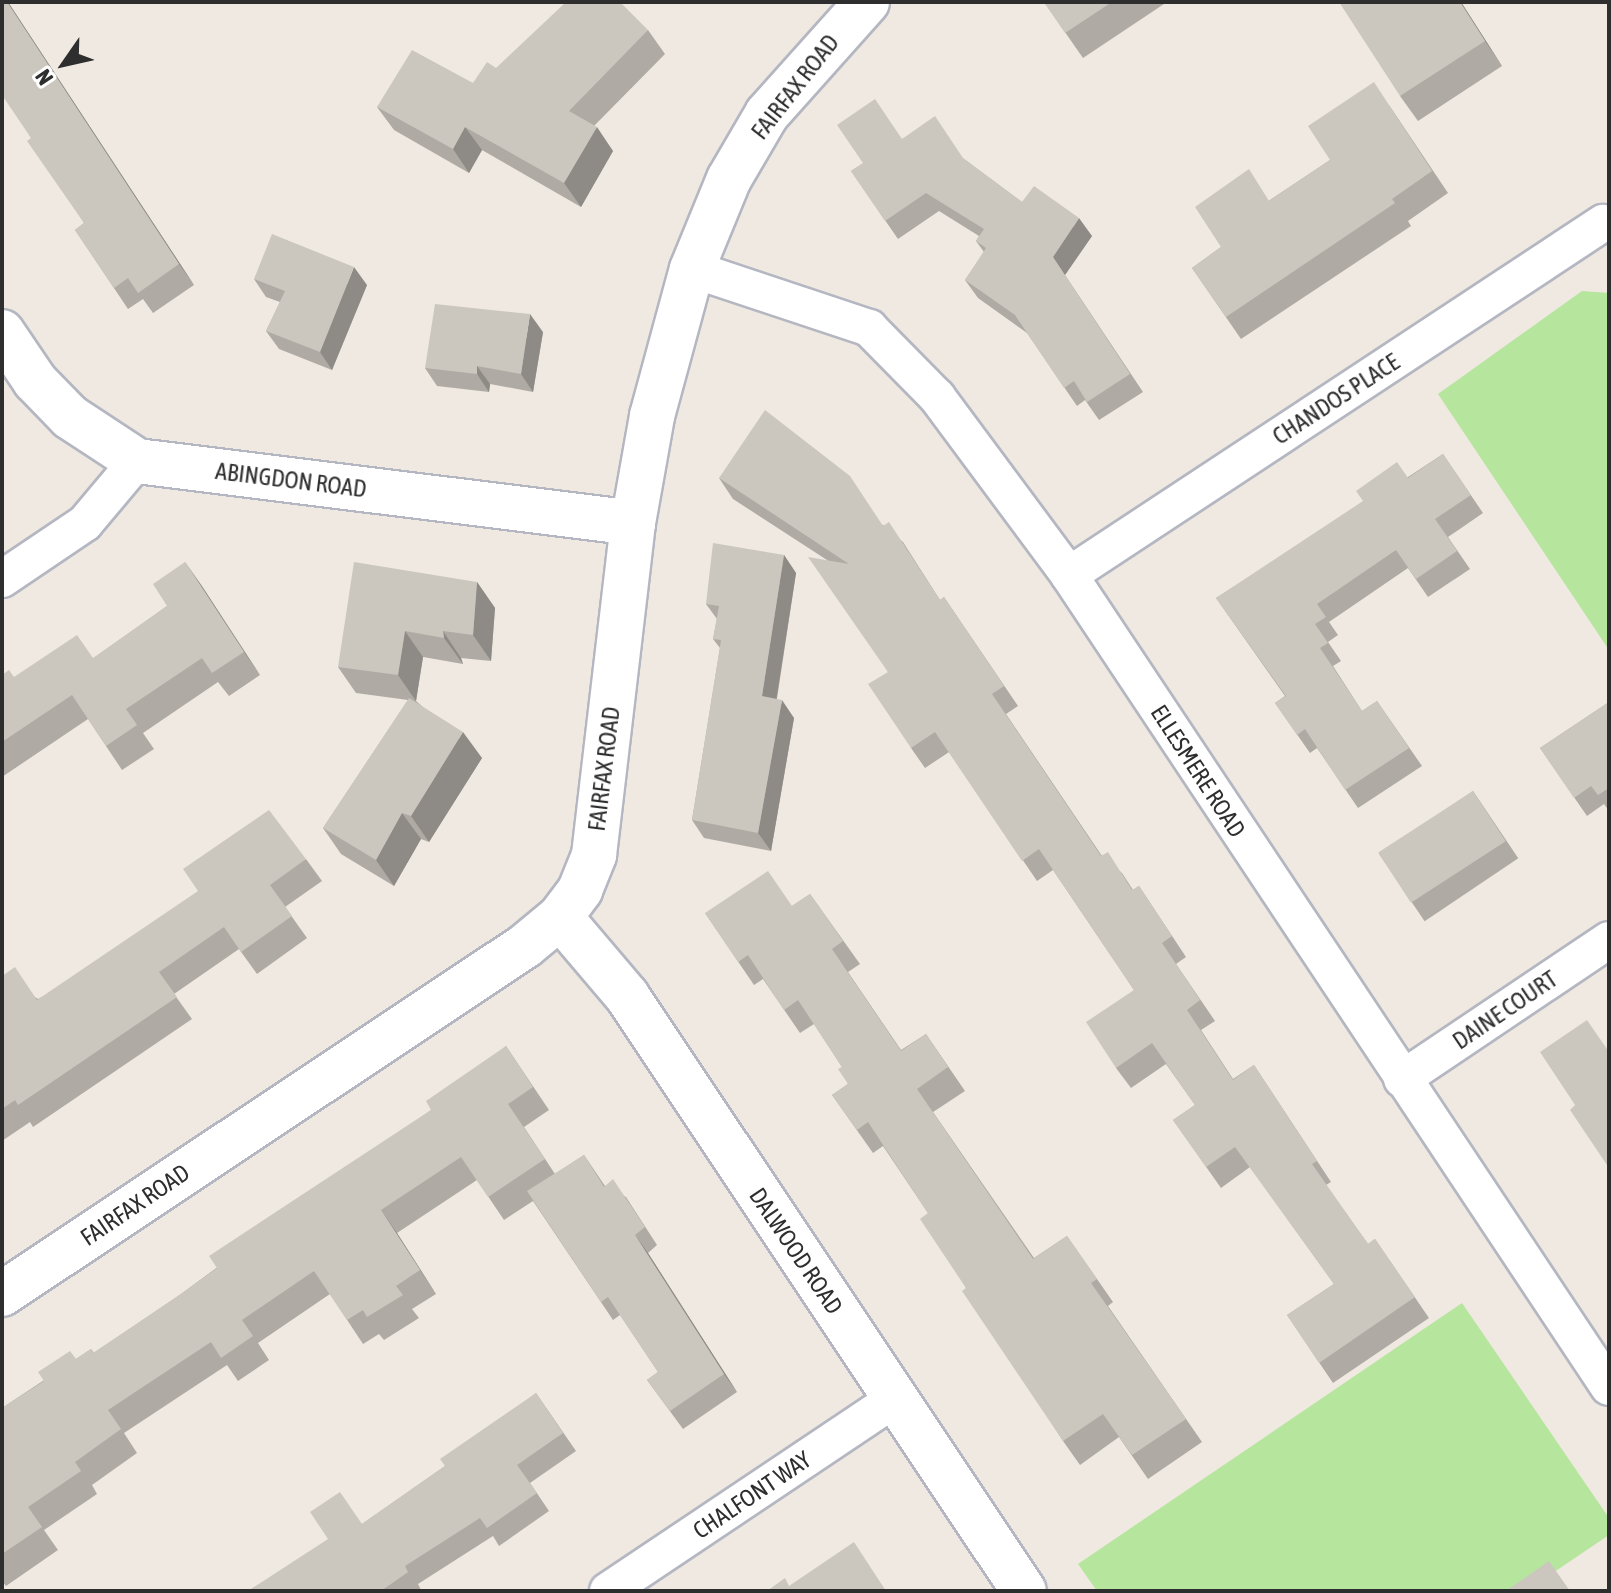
<!DOCTYPE html>
<style>
body{margin:0}
#map{position:relative;width:1611px;height:1593px;overflow:hidden;background:#efe9e1;font-family:"Asap Condensed",sans-serif}
div>[style]{position:absolute}
.green>*{inset:0;background:#b6e59e}
.roads{filter:drop-shadow(2px 0 #b4b7c1) drop-shadow(-2px 0 #b4b7c1) drop-shadow(0 2px #b4b7c1) drop-shadow(0 -2px #b4b7c1)}
.minor>*{height:36px;margin:-18px;padding:0 18px;transform-origin:18px;border-radius:18px;background:#fff}
.tertiary>*{height:44px;margin:-22px;padding:0 22px;transform-origin:22px;border-radius:22px;background:#fff}
.wall>*{inset:0;background:#afaba4;transform-origin:0 0}
.shaded-wall>*{inset:0;background:#8e8b86}
.building>*{inset:0;background:#cbc7bf;transform-origin:0 0}
span{translate:-50% -50%;white-space:nowrap;text-align:center;line-height:1.15;-webkit-text-stroke:6px #fff;paint-order:stroke}
.street-label{font-size:24px;color:#2e2e2e}
.frame{position:absolute;inset:0;border:4px solid #2e2e2e;pointer-events:none}
.north{position:absolute;left:24px;top:24px;width:80px;height:80px;-webkit-text-stroke:6px #fff;paint-order:stroke;rotate:236deg;font-size:22px;font-weight:700;line-height:32px;text-align:center;color:#2e2e2e}
.north::after{content:'';display:block;margin:auto;width:28px;height:36px;background:#2e2e2e;clip-path:polygon(50% 0,100% 100%,50% 72%,0 100%)}
</style>
<div id="map">
<div class="green">
<i style="clip-path:polygon(1582px 291px,1609px 293px,1609px 650px,1438px 394px)"></i>
<i style="clip-path:polygon(1462px 1303px,1609px 1518px,1609px 1535px,1526px 1591px,1097px 1591px,1078px 1564px)"></i>
</div>
<div class="roads">
<div class="minor">
<i style="left:692px;top:269px;width:187px;rotate:18.4deg"></i>
<i style="left:869px;top:328px;width:97px;rotate:45.4deg"></i>
<i style="left:937px;top:397px;width:222px;rotate:53.4deg"></i>
<i style="left:1069px;top:575px;width:975px;rotate:56.38deg"></i>
<i style="left:1069px;top:575px;width:640px;rotate:-33.39deg"></i>
<i style="left:2px;top:579px;width:100px;rotate:-34deg"></i>
<i style="left:85px;top:523px;width:81px;rotate:-50deg"></i>
<i style="left:1402px;top:1079px;width:249px;rotate:-33.9deg"></i>
<i style="left:608px;top:1591px;width:345px;rotate:-33.8deg"></i>
</div>
<div class="tertiary">
<i style="left:2px;top:332px;width:59px;rotate:56deg"></i>
<i style="left:35px;top:381px;width:50px;rotate:45.8deg"></i>
<i style="left:70px;top:417px;width:80px;rotate:33.3deg"></i>
<i style="left:137px;top:461px;width:500px;rotate:7.1deg"></i>
<i style="left:560px;top:917px;width:104px;rotate:49.7deg"></i>
<i style="left:627px;top:996px;width:715px;rotate:56.29deg"></i>
<i style="left:2px;top:1294px;width:628px;rotate:-33.64deg"></i>
<i style="left:525px;top:946px;width:45px;rotate:-39.6deg"></i>
<i style="left:560px;top:917px;width:34px;rotate:-53deg"></i>
<i style="left:580px;top:890px;width:38px;rotate:-68deg"></i>
<i style="left:594px;top:855px;width:334px;rotate:-83.3deg"></i>
<i style="left:633px;top:523px;width:109px;rotate:-79.9deg"></i>
<i style="left:652px;top:416px;width:152px;rotate:-74.8deg"></i>
<i style="left:692px;top:269px;width:97px;rotate:-67.7deg"></i>
<i style="left:729px;top:179px;width:75px;rotate:-59.7deg"></i>
<i style="left:767px;top:114px;width:150px;rotate:-48.2deg"></i>
</div>
</div>
<div class="wall">
<i style="clip-path:polygon(2px 2px,8px 2px,194px 285px,153px 313px,143px 299px,128px 309px,75px 230px,84px 223px,31px 138px)"></i>
<i style="clip-path:polygon(1044px 2px,1167px 2px,1083px 58px)"></i>
<i style="clip-path:polygon(1461px 2px,1502px 66px,1418px 121px,1400px 96px)"></i>
<i style="clip-path:polygon(648px 30px,665px 54px,594px 126px,613px 151px,581px 207px,482px 150px,469px 173px,394px 130px,377px 107px,473px 83px,496px 68px)"></i>
<i style="clip-path:polygon(1389px 105px,1448px 193px,1408px 221px,1411px 226px,1241px 339px,1192px 268px,1221px 247px,1270px 200px,1330px 160px)"></i>
<i style="clip-path:polygon(902px 139px,964px 159px,1022px 202px,1092px 236px,1065px 275px,1143px 392px,1099px 420px,1085px 400px,1077px 406px,1027px 333px,978px 298px,965px 280px,984px 252px,976px 241px,979px 236px,939px 211px,898px 239px,851px 171px)"></i>
<i style="clip-path:polygon(254px 279px,367px 285px,332px 370px,279px 349px,266px 331px,280px 302px,266px 297px)"></i>
<i style="clip-path:polygon(543px 332px,533px 392px,490px 384px,489px 392px,437px 386px,425px 368px)"></i>
<i style="clip-path:polygon(1443px 454px,1483px 513px,1448px 537px,1470px 569px,1428px 597px,1408px 568px,1329px 622px,1338px 635px,1328px 642px,1341px 661px,1333px 666px,1362px 711px,1377px 701px,1422px 766px,1358px 808px,1317px 748px,1310px 753px,1275px 703px,1285px 696px,1216px 598px,1408px 477px)"></i>
<i style="clip-path:polygon(719px 478px,883px 525px,903px 542px,940px 600px,944px 597px,1018px 706px,1006px 714px,1102px 856px,1122px 873px,1133px 890px,1139px 886px,1186px 957px,1176px 964px,1215px 1021px,1201px 1030px,1233px 1079px,1254px 1065px,1331px 1182px,1326px 1185px,1368px 1244px,1375px 1239px,1429px 1318px,1333px 1383px,1287px 1315px,1334px 1284px,1250px 1167px,1221px 1188px,1173px 1120px,1195px 1105px,1166px 1064px,1131px 1088px,1116px 1068px,1134px 990px,1053px 870px,1037px 881px,949px 752px,925px 768px,911px 748px,888px 672px,827px 560px,733px 499px)"></i>
<i style="clip-path:polygon(784px 555px,796px 573px,777px 699px,794px 718px,771px 851px,704px 838px,692px 820px,720px 648px,713px 639px,717px 619px,706px 604px)"></i>
<i style="clip-path:polygon(185px 562px,260px 675px,229px 696px,218px 682px,143px 733px,154px 749px,122px 770px,88px 719px,2px 777px,2px 675px,14px 677px,94px 658px,167px 606px)"></i>
<i style="clip-path:polygon(477px 582px,495px 608px,491px 661px,461px 658px,463px 664px,423px 657px,416px 701px,482px 758px,429px 842px,421px 839px,394px 886px,341px 854px,323px 828px,408px 700px,356px 693px,338px 667px)"></i>
<i style="clip-path:polygon(1609px 702px,1609px 811px,1604px 804px,1587px 816px,1540px 748px)"></i>
<i style="left:1473px;top:791px;width:81px;height:113px;rotate:56deg"></i>
<i style="clip-path:polygon(306px 859px,322px 881px,285px 907px,307px 938px,257px 974px,239px 949px,174px 994px,192px 1019px,33px 1127px,30px 1122px,2px 1141px,2px 976px,38px 999px)"></i>
<i style="clip-path:polygon(810px 894px,860px 964px,848px 972px,901px 1050px,926px 1034px,965px 1091px,933px 1112px,1034px 1258px,1067px 1236px,1113px 1302px,1108px 1306px,1202px 1442px,1148px 1479px,1119px 1437px,1080px 1465px,1063px 1441px,966px 1288px,928px 1213px,883px 1146px,873px 1153px,832px 1095px,848px 1084px,842px 1067px,814px 1024px,800px 1033px,763px 979px,754px 985px,705px 913px,792px 906px)"></i>
<i style="clip-path:polygon(506px 1046px,549px 1110px,524px 1127px,555px 1174px,584px 1155px,605px 1186px,626px 1197px,657px 1245px,648px 1253px,737px 1392px,683px 1429px,647px 1380px,658px 1372px,620px 1315px,613px 1320px,533px 1201px,504px 1220px,477px 1180px,397px 1233px,436px 1294px,412px 1309px,419px 1318px,384px 1340px,379px 1334px,363px 1344px,330px 1294px,258px 1343px,269px 1360px,238px 1381px,227px 1365px,124px 1433px,137px 1453px,92px 1485px,97px 1494px,44px 1530px,58px 1550px,6px 1586px,2px 1581px,2px 1408px,91px 1349px,94px 1353px,181px 1294px,431px 1110px)"></i>
<i style="clip-path:polygon(536px 1393px,576px 1451px,530px 1483px,549px 1511px,499px 1546px,493px 1536px,418px 1584px,421px 1590px,419px 1591px,248px 1591px,362px 1524px,445px 1466px)"></i>
</div>
<div class="shaded-wall">
<i style="clip-path:polygon(7px 2px,8px 2px,194px 285px,179px 264px)"></i>
<i style="clip-path:polygon(1460px 2px,1461px 2px,1502px 66px,1485px 41px)"></i>
<i style="clip-path:polygon(465px 127px,482px 150px,469px 173px,453px 149px)"></i>
<i style="clip-path:polygon(597px 127px,613px 151px,581px 207px,564px 183px)"></i>
<i style="clip-path:polygon(1079px 218px,1092px 236px,1065px 275px,1143px 392px,1053px 257px)"></i>
<i style="clip-path:polygon(354px 267px,367px 285px,332px 370px,320px 352px)"></i>
<i style="clip-path:polygon(530px 314px,543px 332px,533px 392px,521px 374px)"></i>
<i style="clip-path:polygon(477px 366px,490px 384px,489px 392px,477px 374px)"></i>
<i style="clip-path:polygon(784px 555px,796px 573px,774px 714px,762px 696px)"></i>
<i style="clip-path:polygon(185px 562px,202px 586px,260px 675px,244px 652px)"></i>
<i style="clip-path:polygon(477px 582px,495px 608px,491px 661px,473px 635px)"></i>
<i style="clip-path:polygon(405px 631px,423px 657px,416px 701px,398px 675px)"></i>
<i style="clip-path:polygon(443px 631px,461px 658px,463px 664px,444px 638px)"></i>
<i style="clip-path:polygon(782px 700px,794px 718px,771px 851px,758px 833px)"></i>
<i style="clip-path:polygon(463px 732px,482px 758px,429px 842px,411px 816px)"></i>
<i style="clip-path:polygon(402px 813px,421px 839px,394px 886px,376px 860px)"></i>
<i style="clip-path:polygon(381px 1210px,397px 1233px,436px 1294px,420px 1270px)"></i>
<i style="clip-path:polygon(635px 1235px,648px 1253px,737px 1392px,724px 1374px)"></i>
</div>
<div class="building">
<i style="clip-path:polygon(2px 2px,7px 2px,179px 264px,138px 293px,128px 278px,114px 288px,75px 230px,84px 223px,27px 141px,31px 138px,2px 95px)"></i>
<i style="clip-path:polygon(566px 2px,620px 2px,648px 30px,569px 111px,597px 127px,564px 183px,465px 127px,453px 149px,377px 107px,412px 50px,473px 83px,487px 62px,496px 68px)"></i>
<i style="clip-path:polygon(1044px 2px,1112px 2px,1065px 33px)"></i>
<i style="clip-path:polygon(1339px 2px,1460px 2px,1485px 41px,1400px 96px)"></i>
<i style="clip-path:polygon(1374px 82px,1432px 171px,1392px 199px,1395px 203px,1226px 317px,1192px 268px,1221px 247px,1195px 207px,1249px 169px,1269px 201px,1330px 160px,1308px 126px)"></i>
<i style="clip-path:polygon(875px 99px,902px 139px,935px 116px,963px 158px,1022px 202px,1034px 186px,1079px 218px,1053px 257px,1130px 374px,1087px 402px,1074px 381px,1064px 388px,1015px 315px,965px 280px,986px 248px,976px 241px,984px 229px,926px 193px,885px 221px,851px 171px,863px 163px,837px 125px)"></i>
<i style="clip-path:polygon(272px 234px,354px 267px,320px 352px,266px 331px,285px 291px,254px 279px)"></i>
<i style="clip-path:polygon(435px 304px,530px 314px,521px 374px,477px 366px,477px 374px,425px 368px)"></i>
<i style="clip-path:polygon(765px 410px,850px 476px,883px 526px,889px 522px,940px 600px,944px 597px,1004px 686px,992px 694px,1101px 856px,1108px 852px,1132px 890px,1139px 886px,1172px 936px,1162px 943px,1200px 1000px,1187px 1010px,1233px 1080px,1254px 1065px,1317px 1161px,1312px 1164px,1368px 1244px,1375px 1239px,1415px 1297px,1319px 1363px,1287px 1315px,1334px 1284px,1235px 1147px,1206px 1167px,1173px 1120px,1195px 1105px,1152px 1043px,1116px 1068px,1086px 1022px,1134px 990px,1039px 849px,1022px 861px,935px 732px,911px 748px,868px 684px,888px 672px,808px 557px,849px 564px,719px 478px)"></i>
<i style="clip-path:polygon(1443px 454px,1471px 495px,1435px 519px,1457px 551px,1416px 579px,1396px 550px,1317px 604px,1326px 617px,1315px 624px,1328px 643px,1320px 648px,1362px 711px,1377px 701px,1409px 748px,1345px 790px,1305px 729px,1297px 735px,1275px 703px,1286px 696px,1216px 598px,1363px 501px,1356px 491px,1397px 462px,1408px 478px)"></i>
<i style="clip-path:polygon(713px 543px,784px 555px,762px 696px,782px 700px,758px 833px,692px 820px,721px 640px,713px 639px,719px 606px,706px 604px)"></i>
<i style="clip-path:polygon(185px 562px,244px 652px,212px 673px,202px 658px,126px 709px,137px 725px,106px 746px,72px 695px,2px 742px,2px 675px,9px 670px,14px 677px,77px 635px,93px 658px,167px 606px,153px 584px)"></i>
<i style="clip-path:polygon(354px 562px,477px 582px,473px 635px,443px 631px,444px 638px,405px 631px,398px 675px,338px 667px)"></i>
<i style="clip-path:polygon(409px 698px,463px 732px,411px 816px,402px 813px,376px 860px,323px 828px)"></i>
<i style="clip-path:polygon(1609px 702px,1609px 788px,1598px 795px,1591px 786px,1574px 798px,1540px 748px)"></i>
<i style="left:1473px;top:791px;width:60px;height:113px;rotate:57deg"></i>
<i style="clip-path:polygon(269px 810px,306px 859px,270px 885px,292px 916px,241px 952px,224px 927px,159px 972px,177px 997px,18px 1105px,15px 1100px,2px 1109px,2px 976px,15px 967px,37px 1000px,198px 891px,183px 869px)"></i>
<i style="clip-path:polygon(768px 871px,792px 906px,810px 894px,843px 941px,832px 949px,901px 1051px,926px 1034px,948px 1067px,917px 1089px,1033px 1259px,1067px 1236px,1097px 1279px,1091px 1283px,1186px 1419px,1132px 1455px,1103px 1414px,1063px 1441px,962px 1291px,966px 1288px,920px 1219px,928px 1213px,868px 1122px,857px 1130px,832px 1095px,848px 1084px,838px 1069px,842px 1067px,798px 1000px,784px 1010px,748px 955px,738px 962px,705px 913px)"></i>
<i style="clip-path:polygon(1587px 1020px,1609px 1052px,1609px 1168px,1570px 1110px,1575px 1105px,1540px 1052px)"></i>
<i style="clip-path:polygon(506px 1046px,533px 1087px,508px 1104px,545px 1159px,488px 1197px,461px 1157px,381px 1210px,420px 1270px,396px 1286px,403px 1295px,367px 1317px,363px 1310px,347px 1320px,314px 1271px,242px 1320px,253px 1336px,221px 1358px,211px 1342px,108px 1410px,121px 1429px,75px 1462px,81px 1471px,28px 1507px,42px 1527px,2px 1554px,2px 1408px,44px 1381px,38px 1372px,70px 1351px,76px 1359px,91px 1349px,93px 1353px,181px 1294px,217px 1268px,209px 1256px,431px 1110px,426px 1101px)"></i>
<i style="clip-path:polygon(584px 1155px,604px 1187px,613px 1179px,645px 1227px,635px 1235px,724px 1374px,670px 1411px,647px 1380px,658px 1372px,608px 1297px,601px 1302px,527px 1191px)"></i>
<i style="clip-path:polygon(536px 1393px,563px 1433px,517px 1465px,537px 1493px,487px 1528px,480px 1518px,405px 1566px,408px 1572px,381px 1591px,364px 1591px,363px 1589px,360px 1591px,248px 1591px,328px 1539px,310px 1512px,340px 1492px,362px 1524px,445px 1466px,440px 1459px)"></i>
<i style="clip-path:polygon(854px 1542px,886px 1591px,767px 1591px,785px 1578px,789px 1586px)"></i>
<i style="clip-path:polygon(1549px 1561px,1570px 1591px,1506px 1591px)"></i>
</div>
<div class="street-label">
<span style="left:795px;top:87px;rotate:-52deg">FAIRFAX ROAD</span>
<span style="left:1336px;top:399px;rotate:-33deg">CHANDOS PLACE</span>
<span style="left:291px;top:480px;rotate:7deg">ABINGDON ROAD</span>
<span style="left:604px;top:769px;rotate:-83deg">FAIRFAX ROAD</span>
<span style="left:1198px;top:771px;rotate:57deg">ELLESMERE ROAD</span>
<span style="left:1505px;top:1010px;rotate:-34deg">DAINE COURT</span>
<span style="left:135px;top:1205px;rotate:-34deg">FAIRFAX ROAD</span>
<span style="left:796px;top:1251px;rotate:56deg">DALWOOD ROAD</span>
<span style="left:752px;top:1495px;rotate:-34deg">CHALFONT WAY</span>
</div>
<div class="frame"></div>
<div class="north">N</div>
</div>
